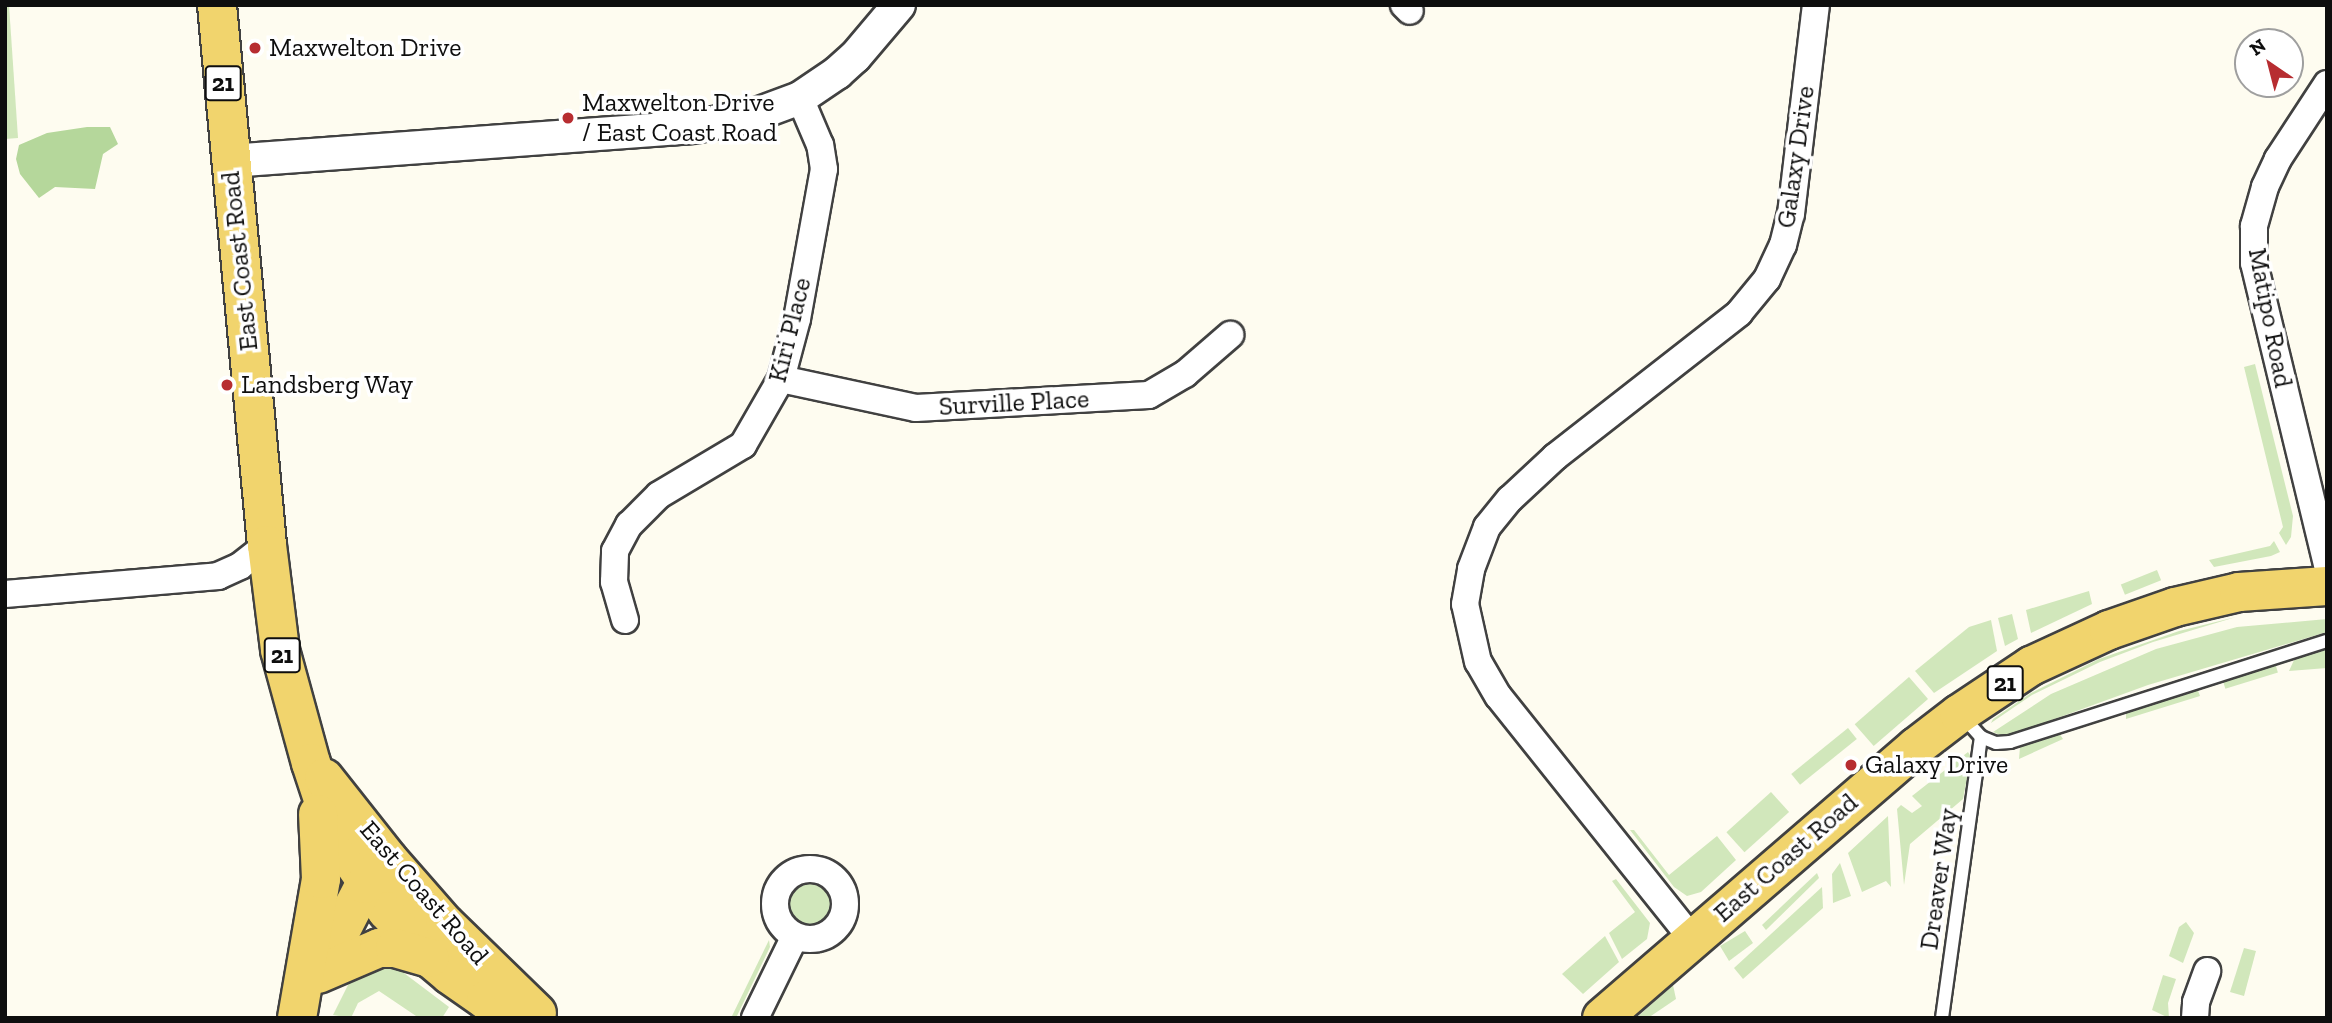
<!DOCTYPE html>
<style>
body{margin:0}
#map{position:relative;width:2332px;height:1023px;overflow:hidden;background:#fefcf0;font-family:"Zilla Slab",serif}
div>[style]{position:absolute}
.green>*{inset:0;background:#d1e7bb;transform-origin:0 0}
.round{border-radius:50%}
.forest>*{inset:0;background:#b5d79b}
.roads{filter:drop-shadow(2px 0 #414141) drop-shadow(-2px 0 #414141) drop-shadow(0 2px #414141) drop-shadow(0 -2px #414141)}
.service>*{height:12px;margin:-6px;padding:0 6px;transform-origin:6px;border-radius:6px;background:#fff}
.minor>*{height:26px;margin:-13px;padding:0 13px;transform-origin:13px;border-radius:13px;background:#fff}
.minor>.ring{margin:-13px;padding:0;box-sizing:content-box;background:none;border:26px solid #fff;border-radius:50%}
.tertiary>*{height:32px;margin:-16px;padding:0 16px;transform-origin:16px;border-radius:16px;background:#fff}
.primary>*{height:38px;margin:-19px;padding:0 19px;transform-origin:19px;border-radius:19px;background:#f1d46d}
.dots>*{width:19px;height:19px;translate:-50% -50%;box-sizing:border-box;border:4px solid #fff;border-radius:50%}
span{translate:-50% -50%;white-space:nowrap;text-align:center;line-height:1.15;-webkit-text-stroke:7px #fff;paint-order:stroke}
.shield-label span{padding:2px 5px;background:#fff;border:2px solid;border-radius:5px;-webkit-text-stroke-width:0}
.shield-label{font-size:24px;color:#0e0e0e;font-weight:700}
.poi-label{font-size:26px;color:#0e0e0e}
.left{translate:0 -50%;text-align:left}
.street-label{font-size:26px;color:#0e0e0e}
.frame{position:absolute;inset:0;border:7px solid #0e0e0e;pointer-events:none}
.north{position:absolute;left:2234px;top:28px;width:70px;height:70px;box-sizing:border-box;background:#fff;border:2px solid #9f9f9f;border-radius:50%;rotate:325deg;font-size:19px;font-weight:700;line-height:28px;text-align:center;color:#0e0e0e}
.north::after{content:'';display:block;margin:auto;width:24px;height:32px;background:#b72d31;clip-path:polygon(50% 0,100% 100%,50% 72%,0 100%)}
</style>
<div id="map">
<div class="green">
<i style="clip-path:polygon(5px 5px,9px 5px,18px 138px,5px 139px)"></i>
<i style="clip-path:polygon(2255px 364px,2293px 516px,2291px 537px,2286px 545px,2279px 533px,2283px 527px,2244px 367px)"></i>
<i style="clip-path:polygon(2274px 541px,2280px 552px,2271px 556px,2214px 567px,2209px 560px,2270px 546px)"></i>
<i style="left:2157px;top:570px;width:11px;height:39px;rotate:68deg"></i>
<i style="clip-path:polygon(2089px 591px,2092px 604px,2031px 633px,2026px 610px)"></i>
<i style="clip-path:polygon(2012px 614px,2018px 639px,2005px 646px,1998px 618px)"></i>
<i style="clip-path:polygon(2236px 617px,2153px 642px,2100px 662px,2032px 695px,1991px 723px,1993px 719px,2031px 693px,2099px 659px,2179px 631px)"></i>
<i style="clip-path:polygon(2327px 619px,2327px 632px,2148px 685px,2005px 737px,1993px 732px,2051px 694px,2156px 649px,2237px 627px)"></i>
<i style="clip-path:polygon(1991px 620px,1997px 651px,1934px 693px,1915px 671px,1969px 627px)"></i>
<i style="clip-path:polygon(2327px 649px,2327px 668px,2289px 671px,2295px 658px)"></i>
<i style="left:2275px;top:663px;width:10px;height:55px;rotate:73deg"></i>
<i style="left:1909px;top:677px;width:29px;height:72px;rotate:49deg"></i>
<i style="clip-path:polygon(2197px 688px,2200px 696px,2126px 719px,2126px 712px)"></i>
<i style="left:1848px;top:728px;width:14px;height:73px;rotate:51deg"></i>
<i style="clip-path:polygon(2059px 733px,2063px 739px,2019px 759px,2020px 747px)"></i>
<i style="clip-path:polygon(1968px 752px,1971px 757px,1963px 799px,1910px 844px,1904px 885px,1897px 809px,1901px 805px,1912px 813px,1922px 806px,1912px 796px)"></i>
<i style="left:1771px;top:792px;width:27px;height:60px;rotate:48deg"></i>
<i style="clip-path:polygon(1888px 816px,1891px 887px,1886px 881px,1862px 892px,1848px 853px)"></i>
<i style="clip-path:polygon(1630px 830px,1634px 830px,1669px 875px,1717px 836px,1736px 860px,1701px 892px,1687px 896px,1674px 887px)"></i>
<i style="clip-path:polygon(1840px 863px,1851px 896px,1833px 903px,1832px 874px)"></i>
<i style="clip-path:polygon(1817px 873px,1819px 878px,1766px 930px,1762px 925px)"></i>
<i style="clip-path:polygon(1616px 879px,1650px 923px,1647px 939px,1622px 959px,1609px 933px,1635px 912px,1612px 881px)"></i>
<i class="round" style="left:789px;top:883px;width:42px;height:42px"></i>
<i style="clip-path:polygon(1822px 887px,1823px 908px,1743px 979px,1734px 968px)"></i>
<i style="clip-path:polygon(2186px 922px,2194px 933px,2183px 963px,2169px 956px,2179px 927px)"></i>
<i style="clip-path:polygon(1745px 931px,1753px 943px,1729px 961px,1720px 946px)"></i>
<i style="clip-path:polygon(1605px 936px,1619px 962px,1583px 994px,1562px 974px)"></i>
<i style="clip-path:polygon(769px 940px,770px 947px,736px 1018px,731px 1018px)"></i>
<i style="clip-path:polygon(2244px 948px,2256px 951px,2244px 996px,2230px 992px)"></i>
<i style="clip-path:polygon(370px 966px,396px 967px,449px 1007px,442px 1018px,419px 1018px,379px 991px,358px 1003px,351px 1018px,333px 1015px,349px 983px)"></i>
<i style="clip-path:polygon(2163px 975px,2176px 979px,2168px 1003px,2169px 1018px,2152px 1010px)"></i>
<i style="clip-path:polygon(1673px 985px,1676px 999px,1648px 1018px,1636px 1018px)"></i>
</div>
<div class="forest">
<i style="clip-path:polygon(87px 127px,110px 127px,118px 144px,103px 154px,95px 189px,55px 187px,39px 198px,20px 174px,16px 159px,19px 145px,47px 133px)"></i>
</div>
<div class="roads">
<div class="service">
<i style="left:1981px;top:737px;width:16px;rotate:22deg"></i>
<i style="left:1996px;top:743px;width:14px;rotate:-4deg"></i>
<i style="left:2010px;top:742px;width:333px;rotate:-17.7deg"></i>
<i style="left:1942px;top:1018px;width:284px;rotate:-82.1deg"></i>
<i style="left:1981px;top:737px;width:28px;rotate:-132deg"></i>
</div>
<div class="minor">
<i style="left:1404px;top:5px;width:8px;rotate:45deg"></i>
<i style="left:2327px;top:84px;width:90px;rotate:123.2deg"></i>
<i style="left:2278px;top:159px;width:31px;rotate:115deg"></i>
<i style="left:2265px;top:187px;width:41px;rotate:105.8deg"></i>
<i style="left:2254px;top:226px;width:37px;rotate:90deg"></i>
<i style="left:2254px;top:263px;width:311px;rotate:76.4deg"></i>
<i style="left:781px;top:379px;width:138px;rotate:12.1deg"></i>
<i style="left:916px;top:408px;width:233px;rotate:-3.2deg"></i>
<i style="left:1149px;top:395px;width:42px;rotate:-30.3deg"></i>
<i style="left:1185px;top:374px;width:60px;rotate:-40.9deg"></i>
<i style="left:5px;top:594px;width:214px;rotate:-4.8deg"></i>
<i style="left:218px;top:576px;width:24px;rotate:-24deg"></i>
<i style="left:240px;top:566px;width:34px;rotate:-38deg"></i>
<i style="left:625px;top:620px;width:40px;rotate:-106deg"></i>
<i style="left:614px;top:582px;width:31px;rotate:-88deg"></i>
<i style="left:615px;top:551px;width:30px;rotate:-62deg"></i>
<i style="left:629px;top:525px;width:42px;rotate:-45deg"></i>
<i style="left:659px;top:495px;width:98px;rotate:-30.8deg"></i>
<i style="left:743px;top:445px;width:76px;rotate:-60.1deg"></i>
<i style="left:781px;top:379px;width:62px;rotate:-75.1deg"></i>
<i style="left:797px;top:319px;width:152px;rotate:-79.8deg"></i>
<i style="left:824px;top:169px;width:24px;rotate:-99deg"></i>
<i style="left:820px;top:145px;width:51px;rotate:-113.1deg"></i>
<i class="ring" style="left:775px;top:869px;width:44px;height:44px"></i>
<i style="left:1693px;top:940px;width:312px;rotate:-128.6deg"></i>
<i style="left:1498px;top:696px;width:39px;rotate:-120deg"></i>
<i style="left:1478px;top:662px;width:59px;rotate:-102.6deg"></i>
<i style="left:1465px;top:604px;width:36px;rotate:-80deg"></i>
<i style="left:1471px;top:569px;width:45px;rotate:-69.1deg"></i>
<i style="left:1487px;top:527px;width:36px;rotate:-51deg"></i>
<i style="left:1510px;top:499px;width:62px;rotate:-43deg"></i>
<i style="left:1555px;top:457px;width:234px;rotate:-38deg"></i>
<i style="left:1739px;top:313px;width:44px;rotate:-50.5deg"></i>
<i style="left:1767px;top:279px;width:38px;rotate:-65deg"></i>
<i style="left:1783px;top:245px;width:32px;rotate:-76deg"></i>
<i style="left:1791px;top:214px;width:210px;rotate:-83.2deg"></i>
<i style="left:755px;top:1018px;width:91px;rotate:-64deg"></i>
<i style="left:2195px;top:1018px;width:16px;rotate:-86deg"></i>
<i style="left:2196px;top:1002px;width:33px;rotate:-70deg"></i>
</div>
<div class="tertiary">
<i style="left:230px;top:161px;width:465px;rotate:-4.2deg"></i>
<i style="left:694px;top:127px;width:64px;rotate:-11.7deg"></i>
<i style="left:757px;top:114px;width:46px;rotate:-20.4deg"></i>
<i style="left:800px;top:98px;width:45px;rotate:-34deg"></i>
<i style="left:837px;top:73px;width:24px;rotate:-42deg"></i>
<i style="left:855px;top:57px;width:68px;rotate:-49.8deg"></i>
</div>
<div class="primary">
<i style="left:217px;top:5px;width:542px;rotate:84.71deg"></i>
<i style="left:267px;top:545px;width:106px;rotate:82.9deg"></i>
<i style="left:280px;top:650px;width:117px;rotate:74.7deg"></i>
<i style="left:311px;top:763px;width:77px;rotate:71.8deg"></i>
<i style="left:335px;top:836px;width:91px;rotate:55.3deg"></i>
<i style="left:387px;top:911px;width:64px;rotate:47.5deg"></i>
<i style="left:430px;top:958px;width:26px;rotate:40deg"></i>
<i style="left:450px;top:975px;width:44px;rotate:34.8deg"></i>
<i style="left:486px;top:1000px;width:40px;rotate:26.6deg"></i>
<i style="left:324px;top:778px;width:103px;rotate:51.7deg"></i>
<i style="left:388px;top:859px;width:86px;rotate:48.8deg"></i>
<i style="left:445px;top:924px;width:128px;rotate:44.1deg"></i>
<i style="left:319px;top:973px;width:100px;rotate:-62.7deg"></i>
<i style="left:365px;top:884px;width:25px;rotate:-47deg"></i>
<i style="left:318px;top:974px;width:66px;rotate:-23.1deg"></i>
<i style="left:379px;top:948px;width:16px"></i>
<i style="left:395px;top:948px;width:36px;rotate:16deg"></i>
<i style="left:297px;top:1018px;width:141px;rotate:-80.2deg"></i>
<i style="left:321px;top:879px;width:65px;rotate:-92.6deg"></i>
<i style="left:1602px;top:1018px;width:415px;rotate:-40.8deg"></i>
<i style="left:1916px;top:747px;width:54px;rotate:-37.5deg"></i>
<i style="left:1959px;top:714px;width:87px;rotate:-33.7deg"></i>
<i style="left:2031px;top:666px;width:86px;rotate:-24.8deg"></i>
<i style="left:2109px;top:630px;width:70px;rotate:-19.2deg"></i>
<i style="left:2175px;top:607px;width:66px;rotate:-13.2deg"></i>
<i style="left:2239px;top:592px;width:88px;rotate:-3.9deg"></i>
</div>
</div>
<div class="dots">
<i style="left:255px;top:48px;background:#b72d31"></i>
<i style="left:568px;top:118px;background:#b72d31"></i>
<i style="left:227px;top:385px;background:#b72d31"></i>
<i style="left:1851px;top:765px;background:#b72d31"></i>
</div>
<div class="shield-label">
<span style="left:223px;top:83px">21</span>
<span style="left:282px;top:655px">21</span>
<span style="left:2005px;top:683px">21</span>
</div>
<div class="poi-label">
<span class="left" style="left:269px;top:48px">Maxwelton Drive</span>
<span class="left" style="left:582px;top:118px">Maxwelton Drive<br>/ East Coast Road</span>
<span class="left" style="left:241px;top:385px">Landsberg Way</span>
<span class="left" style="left:1865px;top:765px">Galaxy Drive</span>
</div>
<div class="street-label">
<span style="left:1796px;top:157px;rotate:-82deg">Galaxy Drive</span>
<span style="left:240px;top:261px;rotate:-96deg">East Coast Road</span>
<span style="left:2270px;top:318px;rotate:79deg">Matipo Road</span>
<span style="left:790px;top:330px;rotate:-76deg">Kiri Place</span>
<span style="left:1014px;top:403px;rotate:-3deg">Surville Place</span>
<span style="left:1786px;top:858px;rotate:-41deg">East Coast Road</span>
<span style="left:1939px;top:879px;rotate:-82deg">Dreaver Way</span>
<span style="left:424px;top:893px;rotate:49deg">East Coast Road</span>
</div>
<div class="frame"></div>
<div class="north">N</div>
</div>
